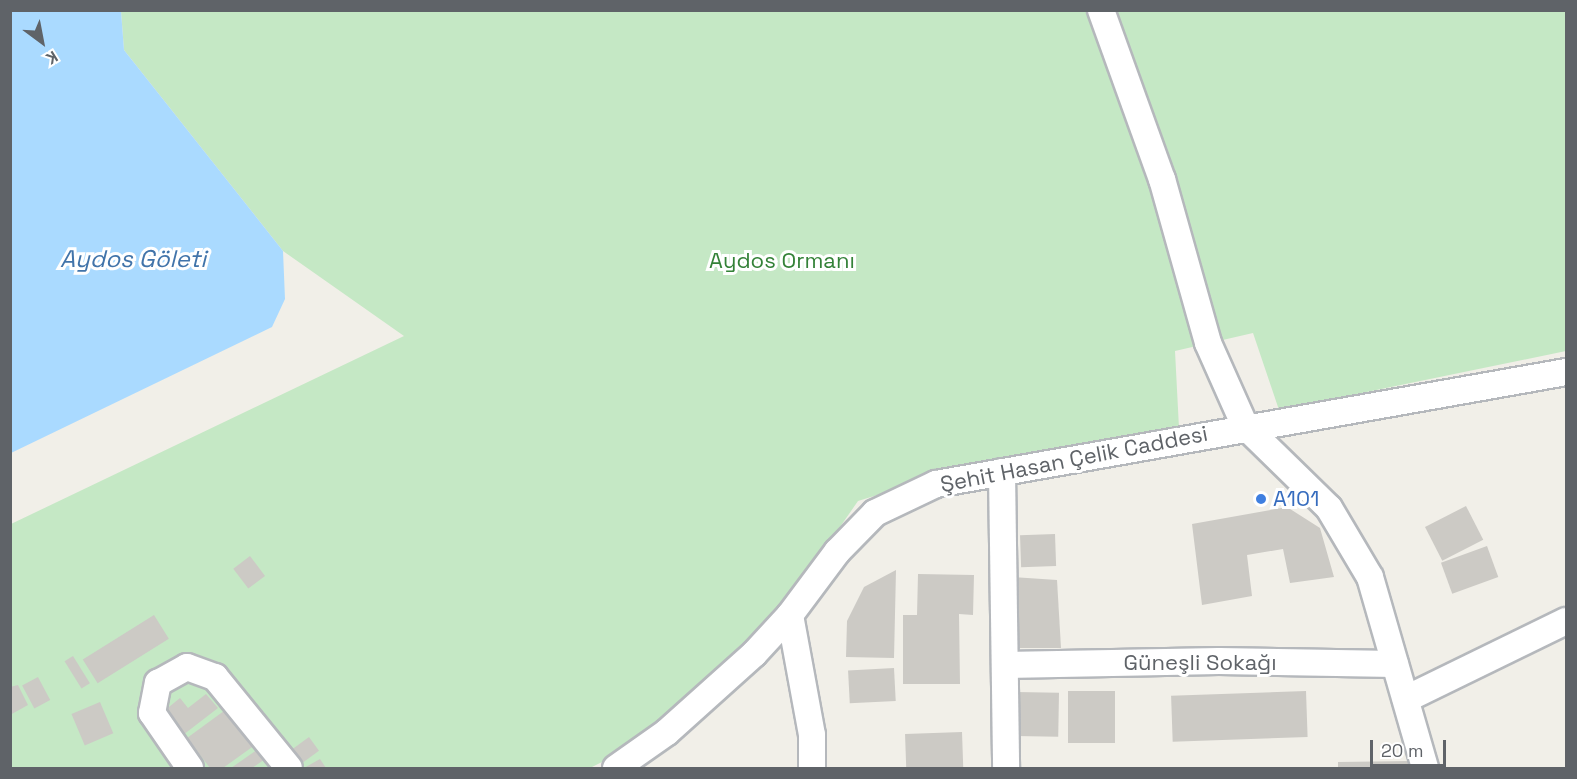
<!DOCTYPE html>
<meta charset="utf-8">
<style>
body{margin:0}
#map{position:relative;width:1577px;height:779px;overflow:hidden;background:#f1efe8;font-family:"Space Grotesk",sans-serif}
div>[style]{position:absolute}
.green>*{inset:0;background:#c5e8c5}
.water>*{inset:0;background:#aadaff}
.building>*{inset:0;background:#cccac5;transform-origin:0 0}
.roads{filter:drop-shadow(2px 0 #b5b8bc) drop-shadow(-2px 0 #b5b8bc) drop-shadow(0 2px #b5b8bc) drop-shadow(0 -2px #b5b8bc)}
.minor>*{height:26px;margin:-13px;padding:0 13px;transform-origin:13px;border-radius:13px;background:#fff}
.dots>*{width:16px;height:16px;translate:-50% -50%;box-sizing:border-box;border:3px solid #fff;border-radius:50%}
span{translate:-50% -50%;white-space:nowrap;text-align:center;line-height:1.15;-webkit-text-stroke:6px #fff;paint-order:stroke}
.park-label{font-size:22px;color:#348238}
.street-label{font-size:22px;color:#5f6368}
.shop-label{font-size:22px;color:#366cbe}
.left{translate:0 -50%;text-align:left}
.water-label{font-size:24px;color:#4174aa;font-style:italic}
.frame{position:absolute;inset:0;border:12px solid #5f6368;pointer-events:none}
.north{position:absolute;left:12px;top:12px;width:60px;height:60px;-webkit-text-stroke:4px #fff;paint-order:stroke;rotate:148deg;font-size:16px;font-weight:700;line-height:24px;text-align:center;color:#5f6368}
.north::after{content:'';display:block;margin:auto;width:21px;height:27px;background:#5f6368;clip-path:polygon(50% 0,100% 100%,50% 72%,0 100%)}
.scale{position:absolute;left:1370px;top:740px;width:76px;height:27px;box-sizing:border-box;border:3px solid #5f6368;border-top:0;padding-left:8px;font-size:18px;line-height:21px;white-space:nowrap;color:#5f6368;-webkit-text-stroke:4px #fff;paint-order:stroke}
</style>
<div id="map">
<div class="green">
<i style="clip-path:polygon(121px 11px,1566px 11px,1566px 351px,1279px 410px,1253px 333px,1175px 351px,1179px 428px,997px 458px,858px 501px,781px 612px,709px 685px,622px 752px,590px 768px,11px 768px,11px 524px,404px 336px,283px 251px,124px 50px)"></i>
</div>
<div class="water">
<i style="clip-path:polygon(11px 10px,121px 11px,124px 50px,283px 251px,285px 299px,272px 327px,11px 453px)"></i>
</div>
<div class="building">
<i style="left:1466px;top:506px;width:38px;height:46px;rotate:63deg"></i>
<i style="clip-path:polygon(1287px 507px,1320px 528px,1334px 577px,1290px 583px,1283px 549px,1247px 555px,1252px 596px,1202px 605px,1192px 524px)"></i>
<i style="left:1055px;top:534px;width:32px;height:35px;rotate:88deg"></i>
<i style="left:1487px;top:546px;width:33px;height:49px;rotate:70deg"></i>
<i style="left:250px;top:556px;width:25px;height:21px;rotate:53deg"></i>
<i style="clip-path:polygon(896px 570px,894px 658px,846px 657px,847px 621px,864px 587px)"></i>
<i style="clip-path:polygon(918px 574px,974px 575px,973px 615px,959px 614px,960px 684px,903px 684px,903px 615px,917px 615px)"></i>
<i style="clip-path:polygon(1014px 577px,1057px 580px,1061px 648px,1010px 648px)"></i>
<i style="left:154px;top:615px;width:28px;height:84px;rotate:58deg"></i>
<i style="left:73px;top:656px;width:32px;height:10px;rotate:58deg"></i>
<i style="left:894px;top:668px;width:33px;height:46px;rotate:87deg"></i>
<i style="left:38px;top:677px;width:26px;height:18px;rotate:62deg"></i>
<i style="clip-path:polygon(18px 685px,28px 705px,10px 715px,10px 687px)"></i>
<i style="left:1068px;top:691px;width:47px;height:52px"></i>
<i style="left:1306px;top:691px;width:46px;height:135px;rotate:88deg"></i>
<i style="left:1015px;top:692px;width:44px;height:44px;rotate:1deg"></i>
<i style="clip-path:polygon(206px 694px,218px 708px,183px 735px,164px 711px,180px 698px,188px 708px)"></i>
<i style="left:100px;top:702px;width:34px;height:31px;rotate:67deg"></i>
<i style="clip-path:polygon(228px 708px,255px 745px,223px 768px,210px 768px,187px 738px)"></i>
<i style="left:962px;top:732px;width:36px;height:57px;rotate:88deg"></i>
<i style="left:309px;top:737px;width:17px;height:22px;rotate:54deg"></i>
<i style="clip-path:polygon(261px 747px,268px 757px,252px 768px,231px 768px)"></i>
<i style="clip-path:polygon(320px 759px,326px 768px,304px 768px)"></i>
<i style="clip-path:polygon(1410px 761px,1410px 768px,1338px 768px,1338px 762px)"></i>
</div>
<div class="roads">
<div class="minor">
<i style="left:1101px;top:10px;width:180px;rotate:70.2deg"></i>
<i style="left:1162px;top:179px;width:170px;rotate:74.3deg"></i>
<i style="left:1208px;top:343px;width:91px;rotate:66deg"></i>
<i style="left:1245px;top:426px;width:117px;rotate:44.3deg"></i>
<i style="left:1329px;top:508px;width:80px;rotate:59.3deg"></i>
<i style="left:1370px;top:577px;width:199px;rotate:73.9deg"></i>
<i style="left:1002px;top:472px;width:296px;rotate:89.2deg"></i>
<i style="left:790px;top:615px;width:122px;rotate:79.6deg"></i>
<i style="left:812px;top:735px;width:33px;rotate:90deg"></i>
<i style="left:1005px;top:665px;width:214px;rotate:-1.1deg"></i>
<i style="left:1219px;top:661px;width:176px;rotate:1deg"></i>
<i style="left:1406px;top:699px;width:178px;rotate:-26deg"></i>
<i style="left:190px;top:768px;width:67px;rotate:-124.6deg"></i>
<i style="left:152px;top:713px;width:31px;rotate:-79deg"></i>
<i style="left:158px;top:683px;width:33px;rotate:-29deg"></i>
<i style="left:187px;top:667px;width:30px;rotate:20deg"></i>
<i style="left:215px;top:677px;width:117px;rotate:50.9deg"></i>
<i style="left:616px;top:768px;width:62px;rotate:-35.2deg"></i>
<i style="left:667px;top:732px;width:117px;rotate:-41.9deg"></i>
<i style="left:754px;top:654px;width:53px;rotate:-47.3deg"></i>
<i style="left:790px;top:615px;width:79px;rotate:-53.3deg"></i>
<i style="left:837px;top:552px;width:54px;rotate:-45.7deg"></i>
<i style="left:875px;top:513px;width:68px;rotate:-25.4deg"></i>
<i style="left:936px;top:484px;width:640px;rotate:-10.08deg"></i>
</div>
</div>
<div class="dots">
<i style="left:1261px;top:499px;background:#3f7fe0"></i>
</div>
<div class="park-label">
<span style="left:782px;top:261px">Aydos Ormanı</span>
</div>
<div class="street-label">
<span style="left:1074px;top:459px;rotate:-11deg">Şehit Hasan Çelik Caddesi</span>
<span style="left:1200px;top:663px">Güneşli Sokağı</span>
</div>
<div class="shop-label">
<span class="left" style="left:1273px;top:499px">A101</span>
</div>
<div class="water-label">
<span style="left:133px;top:259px">Aydos Göleti</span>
</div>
<div class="frame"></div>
<div class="north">K</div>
<div class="scale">20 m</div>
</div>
